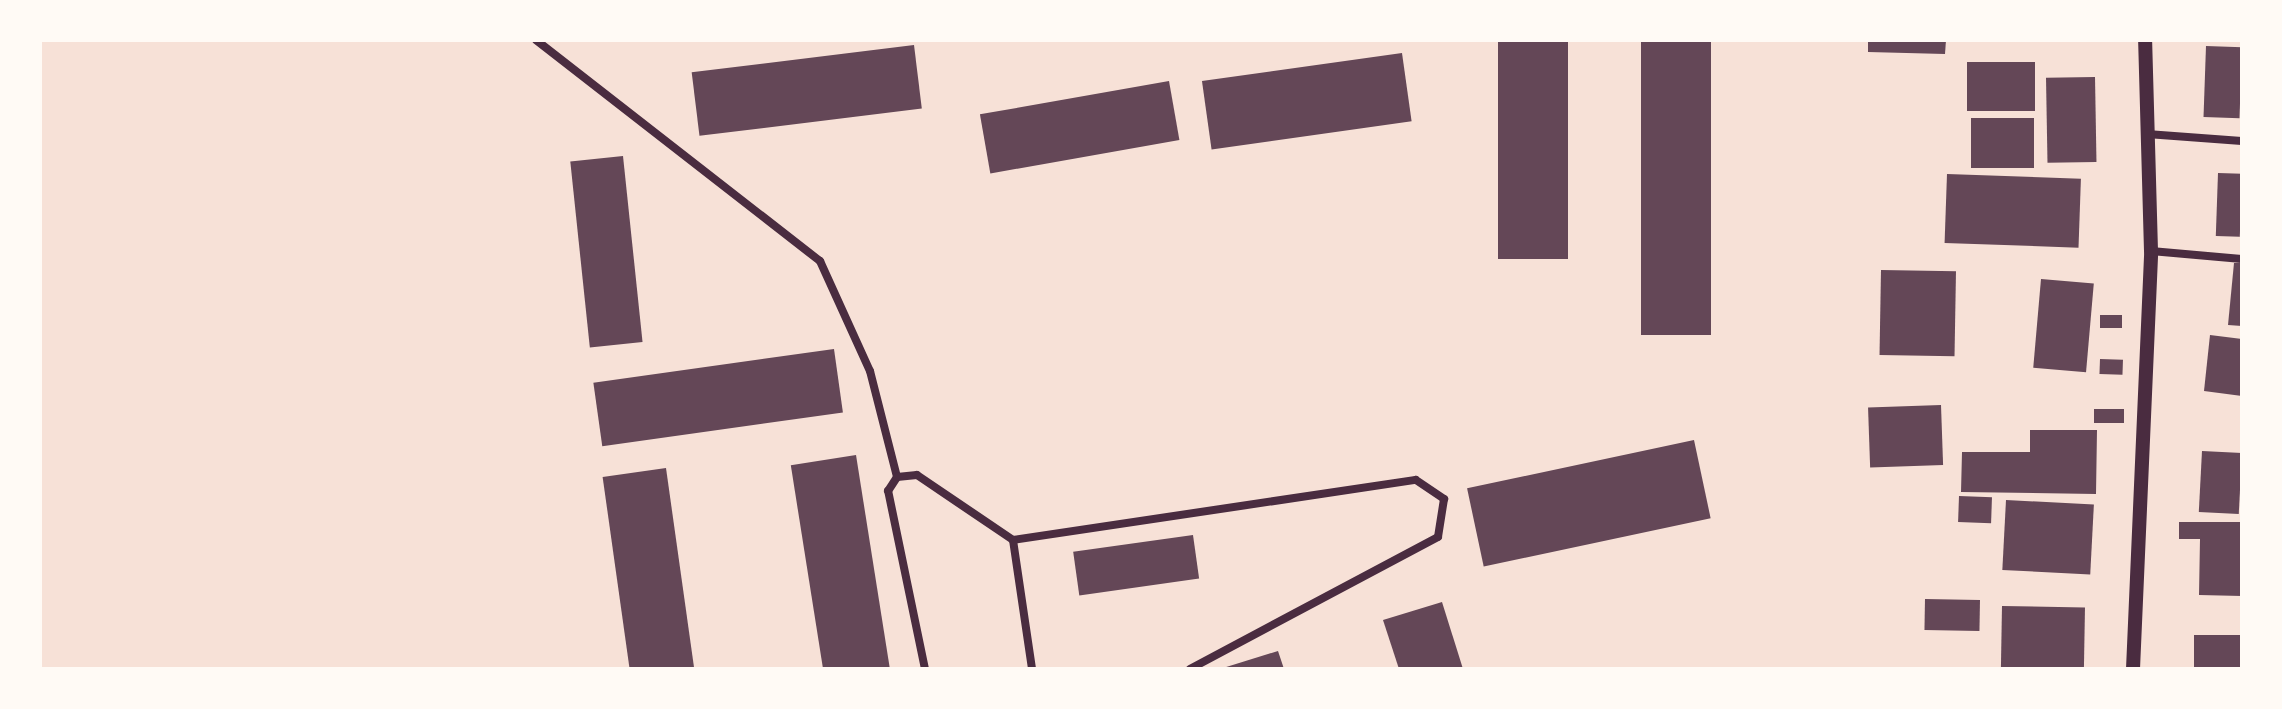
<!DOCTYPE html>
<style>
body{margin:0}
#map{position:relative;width:2282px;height:709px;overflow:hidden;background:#f7e1d7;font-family:"Sofia Sans Condensed",sans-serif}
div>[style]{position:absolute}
.building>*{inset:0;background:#644757;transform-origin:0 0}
.minor>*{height:8px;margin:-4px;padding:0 4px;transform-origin:4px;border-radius:4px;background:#4a2c40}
.tertiary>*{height:14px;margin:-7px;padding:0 7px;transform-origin:7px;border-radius:7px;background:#4a2c40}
span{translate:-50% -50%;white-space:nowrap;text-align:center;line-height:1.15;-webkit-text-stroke:8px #fffaf5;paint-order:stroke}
.frame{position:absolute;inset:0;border:42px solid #fffaf5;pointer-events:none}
</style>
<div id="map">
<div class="building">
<i style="left:1498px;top:40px;width:70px;height:219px"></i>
<i style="left:1641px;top:40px;width:70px;height:295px"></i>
<i style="clip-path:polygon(1868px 40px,1946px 40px,1945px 54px,1868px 52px)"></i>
<i style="left:914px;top:45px;width:64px;height:224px;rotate:83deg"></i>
<i style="left:2206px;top:46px;width:36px;height:71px;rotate:2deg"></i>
<i style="left:1402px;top:53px;width:69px;height:202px;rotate:82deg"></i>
<i style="left:1967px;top:62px;width:68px;height:49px"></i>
<i style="left:2095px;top:77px;width:85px;height:49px;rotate:89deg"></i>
<i style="left:1169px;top:81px;width:60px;height:192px;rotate:80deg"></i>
<i style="left:1971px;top:118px;width:63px;height:50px"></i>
<i style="left:623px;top:156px;width:187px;height:53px;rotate:84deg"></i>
<i style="left:2218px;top:173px;width:24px;height:63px;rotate:2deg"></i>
<i style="left:1947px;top:174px;width:134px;height:69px;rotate:2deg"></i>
<i style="clip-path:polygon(2234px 263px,2242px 263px,2242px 326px,2228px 325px)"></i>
<i style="left:1881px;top:270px;width:75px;height:85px;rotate:1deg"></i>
<i style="left:2041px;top:279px;width:53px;height:89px;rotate:5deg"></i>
<i style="left:2100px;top:315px;width:22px;height:13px"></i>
<i style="clip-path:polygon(2210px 335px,2242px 339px,2242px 396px,2204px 391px)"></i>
<i style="left:834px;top:349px;width:64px;height:243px;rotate:82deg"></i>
<i style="left:2100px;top:359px;width:23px;height:15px;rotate:2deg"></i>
<i style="left:1941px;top:405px;width:60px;height:73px;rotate:88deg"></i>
<i style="left:2094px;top:409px;width:30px;height:14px"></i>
<i style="clip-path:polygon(2030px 430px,2097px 430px,2096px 494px,1961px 492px,1962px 452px,2030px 452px)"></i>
<i style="left:1694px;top:440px;width:80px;height:232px;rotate:78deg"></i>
<i style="left:2202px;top:451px;width:40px;height:61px;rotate:3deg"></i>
<i style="left:856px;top:455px;width:217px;height:66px;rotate:81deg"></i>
<i style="left:666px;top:468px;width:203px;height:64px;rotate:82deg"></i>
<i style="left:1959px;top:496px;width:33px;height:26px;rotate:2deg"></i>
<i style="left:2006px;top:500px;width:88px;height:70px;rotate:3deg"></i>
<i style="clip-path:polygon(2179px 522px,2242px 522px,2242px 596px,2199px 595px,2200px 539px,2179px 539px)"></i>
<i style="left:1193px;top:535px;width:44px;height:121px;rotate:82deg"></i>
<i style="left:1925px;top:599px;width:55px;height:31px;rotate:1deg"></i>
<i style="clip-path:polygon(1442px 602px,1463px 669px,1399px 669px,1383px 620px)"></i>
<i style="left:2002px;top:606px;width:83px;height:63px;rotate:1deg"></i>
<i style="left:2194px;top:635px;width:48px;height:34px"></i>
<i style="clip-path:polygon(1278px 651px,1284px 669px,1223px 669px,1223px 668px)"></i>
</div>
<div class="minor">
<i style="left:536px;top:40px;width:360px;rotate:37.9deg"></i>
<i style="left:820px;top:261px;width:121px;rotate:65.6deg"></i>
<i style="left:870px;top:371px;width:109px;rotate:75.7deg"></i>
<i style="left:2147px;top:134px;width:95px;rotate:4.2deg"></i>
<i style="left:2151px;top:251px;width:91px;rotate:5deg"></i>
<i style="left:1013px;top:540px;width:407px;rotate:-8.5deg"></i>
<i style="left:1416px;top:480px;width:34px;rotate:34deg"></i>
<i style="left:1444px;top:499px;width:38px;rotate:99deg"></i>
<i style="left:1438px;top:537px;width:281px;rotate:152deg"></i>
<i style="left:925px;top:669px;width:182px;rotate:-101.7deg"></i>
<i style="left:888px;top:491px;width:17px;rotate:-57deg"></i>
<i style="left:897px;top:477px;width:20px;rotate:-6deg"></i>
<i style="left:917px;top:475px;width:116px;rotate:34.1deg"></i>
<i style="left:1013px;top:540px;width:130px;rotate:81.6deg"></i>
</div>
<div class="tertiary">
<i style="left:2133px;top:669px;width:418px;rotate:-87.5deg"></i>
<i style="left:2151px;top:251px;width:211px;rotate:-91.6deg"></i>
</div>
<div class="frame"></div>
</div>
